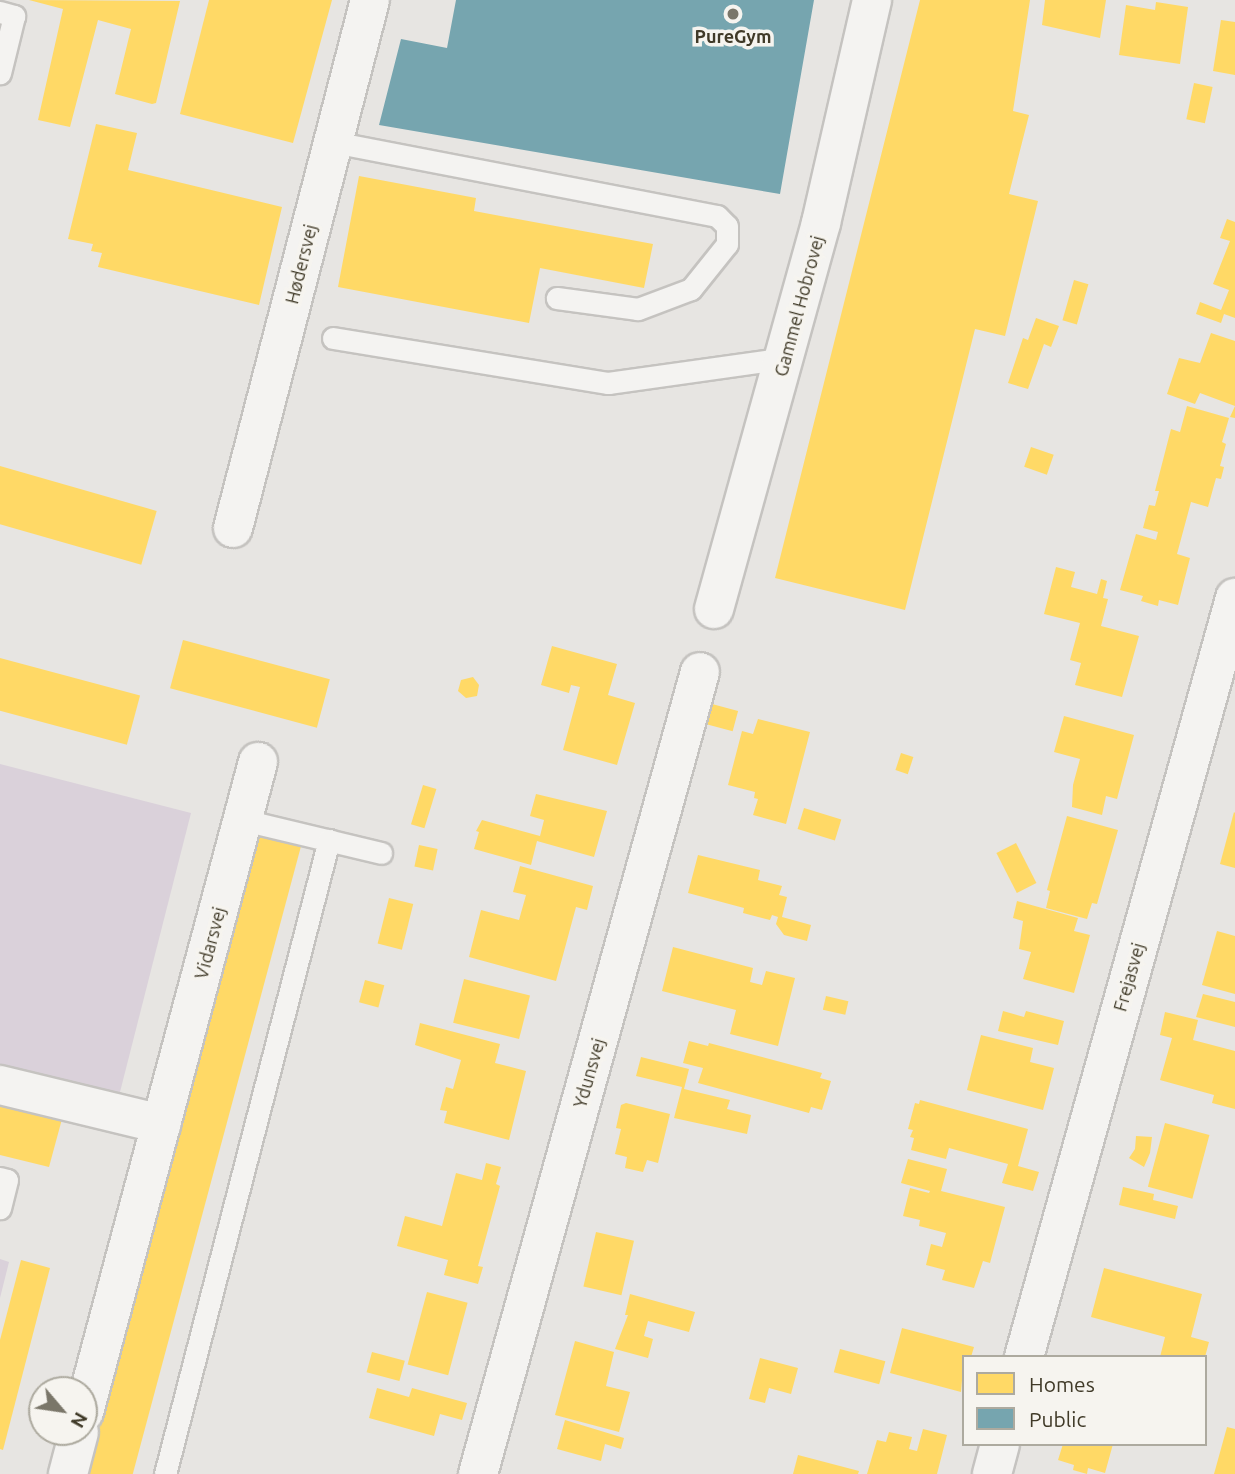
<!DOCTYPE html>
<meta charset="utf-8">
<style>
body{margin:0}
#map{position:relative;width:1235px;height:1474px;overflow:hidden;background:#e7e5e2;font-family:Ubuntu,sans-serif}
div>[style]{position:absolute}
.green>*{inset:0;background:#dad1da}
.homes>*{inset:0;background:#ffd966;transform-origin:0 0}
.public>*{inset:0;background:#76a5af}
.roads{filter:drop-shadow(2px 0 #c5c3c0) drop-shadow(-2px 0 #c5c3c0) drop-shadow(0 2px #c5c3c0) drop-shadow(0 -2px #c5c3c0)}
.service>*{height:21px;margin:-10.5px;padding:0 10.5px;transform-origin:10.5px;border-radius:10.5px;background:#f4f3f1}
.minor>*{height:38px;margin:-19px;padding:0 19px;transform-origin:19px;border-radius:19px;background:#f4f3f1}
.dots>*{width:19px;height:19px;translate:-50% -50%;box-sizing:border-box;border:4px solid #f6f4ef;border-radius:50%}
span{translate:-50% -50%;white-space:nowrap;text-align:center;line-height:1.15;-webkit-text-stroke:7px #f6f4ef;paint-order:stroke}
.poi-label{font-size:18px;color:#403a28;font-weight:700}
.street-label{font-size:18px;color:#403a28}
.legend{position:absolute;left:962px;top:1355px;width:245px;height:91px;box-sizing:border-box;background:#f6f4ef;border:2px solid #adaa9f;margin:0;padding:9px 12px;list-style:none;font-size:21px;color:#403a28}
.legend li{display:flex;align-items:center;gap:14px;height:35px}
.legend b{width:35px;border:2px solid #adaa9f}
.north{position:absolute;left:28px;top:1376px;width:70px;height:70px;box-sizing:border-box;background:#f6f4ef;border:2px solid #adaa9f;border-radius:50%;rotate:119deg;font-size:19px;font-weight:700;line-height:28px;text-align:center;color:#403a28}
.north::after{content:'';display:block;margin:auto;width:24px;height:32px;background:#7a7669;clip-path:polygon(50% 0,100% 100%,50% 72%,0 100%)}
</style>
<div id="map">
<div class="green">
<i style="clip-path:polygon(0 764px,191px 813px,119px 1096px,0 1067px)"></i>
<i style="clip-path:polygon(0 1259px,9px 1262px,0 1298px)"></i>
</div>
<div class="homes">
<i style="clip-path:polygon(29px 0,180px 1px,156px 103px,152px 104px,115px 94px,131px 29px,98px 20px,70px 127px,38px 120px,63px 9px)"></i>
<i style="clip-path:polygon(209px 0,332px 0,293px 143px,180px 114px)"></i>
<i style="clip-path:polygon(920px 0,1030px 0,1013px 111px,1029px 115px,1009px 194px,1038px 201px,1005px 336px,975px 329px,905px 610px,775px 578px)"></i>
<i style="clip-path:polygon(1045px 0,1106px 0,1100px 38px,1042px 25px)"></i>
<i style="clip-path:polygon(1156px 2px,1188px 7px,1180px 64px,1119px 55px,1126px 5px,1155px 10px)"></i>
<i style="clip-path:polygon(1221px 20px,1235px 22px,1235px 75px,1213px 71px)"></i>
<i style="left:1194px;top:83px;width:19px;height:37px;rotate:12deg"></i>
<i style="clip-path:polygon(96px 124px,137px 133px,128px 170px,282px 207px,259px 305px,98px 267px,102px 253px,91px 251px,93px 244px,68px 239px)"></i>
<i style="clip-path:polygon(359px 176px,476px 198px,474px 211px,653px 244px,644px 288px,540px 268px,529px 323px,338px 287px)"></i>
<i style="clip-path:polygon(1227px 219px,1235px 222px,1235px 318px,1224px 314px,1221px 323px,1196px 314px,1200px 302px,1221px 310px,1229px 290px,1213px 284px,1230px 241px,1220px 238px)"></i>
<i style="left:1074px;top:280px;width:15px;height:42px;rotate:16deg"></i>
<i style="clip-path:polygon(1036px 318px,1059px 326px,1051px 347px,1044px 344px,1028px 389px,1008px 383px,1023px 338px,1028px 340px)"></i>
<i style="clip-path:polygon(1211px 333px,1235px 341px,1235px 418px,1230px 417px,1235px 406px,1200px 393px,1195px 404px,1167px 394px,1179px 358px,1200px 363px)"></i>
<i style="clip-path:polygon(1187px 406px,1229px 418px,1222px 442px,1226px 444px,1220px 466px,1224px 467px,1221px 479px,1216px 478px,1208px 507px,1191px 502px,1177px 554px,1190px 558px,1178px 605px,1159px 600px,1158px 606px,1141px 601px,1143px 596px,1120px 590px,1136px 534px,1156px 540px,1158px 532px,1143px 528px,1149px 505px,1155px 506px,1159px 491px,1155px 491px,1171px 429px,1180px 432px)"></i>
<i style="left:1031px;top:447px;width:24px;height:21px;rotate:19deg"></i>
<i style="left:0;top:466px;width:163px;height:56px;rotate:16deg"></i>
<i style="clip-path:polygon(1056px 567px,1075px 572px,1071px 587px,1097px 594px,1101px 579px,1107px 581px,1103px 598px,1108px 599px,1101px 626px,1139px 636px,1122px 697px,1075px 685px,1081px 663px,1070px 660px,1080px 623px,1044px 614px)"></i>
<i style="left:183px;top:640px;width:152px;height:50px;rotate:15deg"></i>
<i style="clip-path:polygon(552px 646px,617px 664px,608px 695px,635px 703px,617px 765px,563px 750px,580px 687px,571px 685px,569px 693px,541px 685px)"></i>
<i style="left:0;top:658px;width:145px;height:51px;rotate:15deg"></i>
<i style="clip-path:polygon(473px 677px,479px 685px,477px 696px,466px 698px,458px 691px,461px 680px)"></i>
<i style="left:712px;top:704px;width:27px;height:21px;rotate:15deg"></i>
<i style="clip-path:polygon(1064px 716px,1134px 735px,1117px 799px,1106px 796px,1102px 815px,1072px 807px,1073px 785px,1080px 759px,1054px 752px)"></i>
<i style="clip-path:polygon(758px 719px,810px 732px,786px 824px,753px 815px,758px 799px,754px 798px,755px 792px,728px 785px,742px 731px,753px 734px)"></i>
<i style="left:901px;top:753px;width:13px;height:18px;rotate:18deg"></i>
<i style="left:423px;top:785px;width:14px;height:41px;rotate:17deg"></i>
<i style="clip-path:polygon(536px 794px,607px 811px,594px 857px,537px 841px,531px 865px,474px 849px,479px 832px,476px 831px,482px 820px,540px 836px,544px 820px,530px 816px)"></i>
<i style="left:804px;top:808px;width:39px;height:22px;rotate:17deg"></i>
<i style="clip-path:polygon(1234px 812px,1235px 813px,1235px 868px,1220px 864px)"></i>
<i style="clip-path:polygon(1067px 816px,1118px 830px,1097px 904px,1092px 903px,1087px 919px,1046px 908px,1050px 891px,1047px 890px)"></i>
<i style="left:252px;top:832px;width:51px;height:663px;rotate:15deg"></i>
<i style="left:1016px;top:843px;width:45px;height:22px;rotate:63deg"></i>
<i style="left:419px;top:845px;width:19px;height:22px;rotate:12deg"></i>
<i style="clip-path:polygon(698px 855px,760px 870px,758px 880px,782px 886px,779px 895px,787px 897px,782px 917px,811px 925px,807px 941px,784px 935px,776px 924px,778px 917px,772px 915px,770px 920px,743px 913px,744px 908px,688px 893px)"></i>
<i style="clip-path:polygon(520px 866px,593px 886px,587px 910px,576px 907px,556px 981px,469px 957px,481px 910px,519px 920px,526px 895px,513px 892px)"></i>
<i style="left:389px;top:898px;width:25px;height:47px;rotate:14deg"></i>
<i style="clip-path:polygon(1017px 901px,1078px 918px,1074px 931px,1090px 935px,1074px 993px,1023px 979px,1031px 952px,1019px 949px,1023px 921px,1013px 918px)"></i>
<i style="clip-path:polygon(1217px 931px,1235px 936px,1235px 994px,1202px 985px)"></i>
<i style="clip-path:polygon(673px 947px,753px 968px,750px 982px,762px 985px,766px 971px,795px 978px,778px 1046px,730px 1034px,736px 1010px,662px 991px)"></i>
<i style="left:464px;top:979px;width:68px;height:45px;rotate:14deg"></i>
<i style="left:365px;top:980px;width:20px;height:23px;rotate:15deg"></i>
<i style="clip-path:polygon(1203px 994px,1235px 1002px,1235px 1027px,1196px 1017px)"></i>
<i style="left:826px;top:996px;width:23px;height:14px;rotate:13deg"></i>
<i style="clip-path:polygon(1003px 1011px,1024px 1017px,1026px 1011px,1064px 1021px,1058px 1045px,998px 1031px)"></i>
<i style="clip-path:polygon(1165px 1012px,1198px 1020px,1193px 1040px,1235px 1051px,1235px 1109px,1212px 1103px,1214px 1095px,1160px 1080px,1172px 1038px,1160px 1035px)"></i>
<i style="clip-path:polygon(420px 1023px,500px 1044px,495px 1063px,526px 1071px,509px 1140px,444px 1123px,447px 1111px,440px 1110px,446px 1087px,453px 1089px,461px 1060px,415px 1045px)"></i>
<i style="clip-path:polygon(981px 1035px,1033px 1048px,1030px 1062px,1054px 1068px,1043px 1110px,967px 1090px)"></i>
<i style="clip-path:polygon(689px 1041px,708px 1046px,709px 1043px,822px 1073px,820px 1078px,831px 1081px,822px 1110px,811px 1107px,809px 1113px,698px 1083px,703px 1068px,683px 1063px)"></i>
<i style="clip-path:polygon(641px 1057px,689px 1069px,684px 1089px,730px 1100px,727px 1109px,751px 1115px,747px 1134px,674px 1118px,682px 1087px,636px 1076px)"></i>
<i style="clip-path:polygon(920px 1100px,1028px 1129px,1018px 1166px,1039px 1172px,1033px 1191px,1002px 1183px,1008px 1164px,949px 1148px,946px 1159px,911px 1150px,914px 1138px,910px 1137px,913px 1130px,908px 1129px,915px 1103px,919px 1104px)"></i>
<i style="clip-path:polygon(0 1103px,62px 1119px,49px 1167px,0 1155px)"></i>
<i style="clip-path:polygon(626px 1103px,670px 1114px,658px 1163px,647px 1160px,643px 1172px,625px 1168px,627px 1157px,615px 1154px,621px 1129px,616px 1128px,621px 1105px)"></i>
<i style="left:1165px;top:1123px;width:46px;height:66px;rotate:15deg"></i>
<i style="clip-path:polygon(1136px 1136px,1152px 1137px,1150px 1153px,1144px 1167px,1129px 1158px,1135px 1149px)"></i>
<i style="clip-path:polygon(908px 1159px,947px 1169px,941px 1191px,1005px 1207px,990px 1263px,983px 1261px,974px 1288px,942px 1280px,945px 1270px,926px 1265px,931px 1244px,942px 1247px,946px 1233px,919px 1226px,920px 1220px,903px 1216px,910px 1188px,929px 1193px,930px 1191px,901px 1183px)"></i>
<i style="clip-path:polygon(486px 1163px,501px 1167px,496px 1184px,500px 1186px,478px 1266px,483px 1267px,478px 1284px,444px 1275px,448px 1260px,397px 1246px,405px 1216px,442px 1226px,456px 1173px,482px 1180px)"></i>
<i style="clip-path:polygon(1123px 1187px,1154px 1194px,1153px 1200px,1178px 1206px,1175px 1219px,1119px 1205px)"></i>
<i style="left:596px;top:1232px;width:39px;height:56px;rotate:13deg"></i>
<i style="clip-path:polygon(21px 1260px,50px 1268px,3px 1450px,0 1449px,0 1340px)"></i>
<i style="clip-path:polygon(1104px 1268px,1202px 1294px,1191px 1337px,1209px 1342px,1205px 1357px,1160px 1357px,1165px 1337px,1091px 1317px)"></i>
<i style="left:427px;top:1292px;width:42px;height:75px;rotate:15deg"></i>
<i style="clip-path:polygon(630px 1294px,695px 1312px,689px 1332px,648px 1321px,644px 1336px,653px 1339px,648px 1358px,615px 1349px,628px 1315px,625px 1315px)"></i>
<i style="clip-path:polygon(902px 1328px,974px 1347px,971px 1357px,964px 1357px,961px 1392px,890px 1373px)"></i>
<i style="clip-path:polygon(575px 1341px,614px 1352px,606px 1386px,630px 1392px,619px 1432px,555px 1415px)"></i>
<i style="left:840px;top:1349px;width:47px;height:24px;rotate:15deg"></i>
<i style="left:372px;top:1352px;width:34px;height:21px;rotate:15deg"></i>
<i style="clip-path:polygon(760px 1358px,798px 1368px,791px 1394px,769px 1388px,765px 1403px,749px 1399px)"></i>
<i style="clip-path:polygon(377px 1388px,409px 1397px,412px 1388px,467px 1403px,462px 1420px,440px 1414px,434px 1436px,369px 1418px)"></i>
<i style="clip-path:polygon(565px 1420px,624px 1438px,621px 1449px,605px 1444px,601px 1461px,557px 1449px)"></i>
<i style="clip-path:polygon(1227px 1427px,1235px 1429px,1235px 1474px,1214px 1474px)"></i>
<i style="clip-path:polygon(923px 1429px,947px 1435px,937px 1474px,867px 1474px,877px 1440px,886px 1442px,889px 1432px,912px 1437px,909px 1449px,917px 1451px)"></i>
<i style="clip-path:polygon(1063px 1444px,1113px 1444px,1105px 1473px,1088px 1468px,1087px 1474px,1073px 1470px,1074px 1465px,1058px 1460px)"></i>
<i style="clip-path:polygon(798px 1455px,859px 1471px,858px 1474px,793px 1474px)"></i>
</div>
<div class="public">
<i style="clip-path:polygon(456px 0,814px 0,780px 194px,379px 125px,401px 39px,447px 48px)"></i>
</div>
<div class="roads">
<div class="service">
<i style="left:0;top:12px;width:15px;rotate:16deg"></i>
<i style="left:14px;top:16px;width:59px;rotate:103.8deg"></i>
<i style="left:333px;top:142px;width:391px;rotate:10.9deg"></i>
<i style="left:717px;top:216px;width:14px;rotate:45deg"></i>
<i style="left:727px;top:226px;width:18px;rotate:90deg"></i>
<i style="left:727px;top:244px;width:58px;rotate:128.7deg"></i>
<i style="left:691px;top:289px;width:57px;rotate:159.3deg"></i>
<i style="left:638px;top:309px;width:82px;rotate:-172.3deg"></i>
<i style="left:333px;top:338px;width:279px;rotate:9.3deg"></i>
<i style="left:608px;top:383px;width:179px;rotate:-8deg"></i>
<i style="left:243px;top:820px;width:142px;rotate:13.4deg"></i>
<i style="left:0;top:1178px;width:7px;rotate:16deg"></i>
<i style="left:7px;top:1180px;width:29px;rotate:104deg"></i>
<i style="left:165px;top:1474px;width:655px;rotate:-75.5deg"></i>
</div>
<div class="minor">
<i style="left:233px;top:528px;width:545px;rotate:-75.45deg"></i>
<i style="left:714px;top:609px;width:401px;rotate:-74.5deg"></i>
<i style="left:821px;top:223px;width:229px;rotate:-77.1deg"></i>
<i style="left:0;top:1085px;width:166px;rotate:13.6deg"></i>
<i style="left:1024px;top:1357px;width:788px;rotate:-74.46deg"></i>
<i style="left:84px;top:1412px;width:673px;rotate:-75.01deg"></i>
<i style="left:68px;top:1474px;width:43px;rotate:-75.3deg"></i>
<i style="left:478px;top:1474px;width:832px;rotate:-74.53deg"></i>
<i style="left:992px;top:1474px;width:31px;rotate:-75deg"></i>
</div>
</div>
<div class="dots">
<i style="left:733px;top:14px;background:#7a7669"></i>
</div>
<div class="poi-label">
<span style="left:733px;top:36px">PureGym</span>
</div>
<div class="street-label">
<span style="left:301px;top:264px;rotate:-76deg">Hødersvej</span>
<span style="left:799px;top:306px;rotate:-75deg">Gammel Hobrovej</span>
<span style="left:210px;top:943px;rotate:-75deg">Vidarsvej</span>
<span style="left:1129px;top:977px;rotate:-74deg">Frejasvej</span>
<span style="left:589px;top:1073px;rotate:-74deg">Ydunsvej</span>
</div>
<ul class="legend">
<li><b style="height:19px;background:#ffd966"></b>Homes</li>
<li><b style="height:19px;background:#76a5af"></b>Public</li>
</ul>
<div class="north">N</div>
</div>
